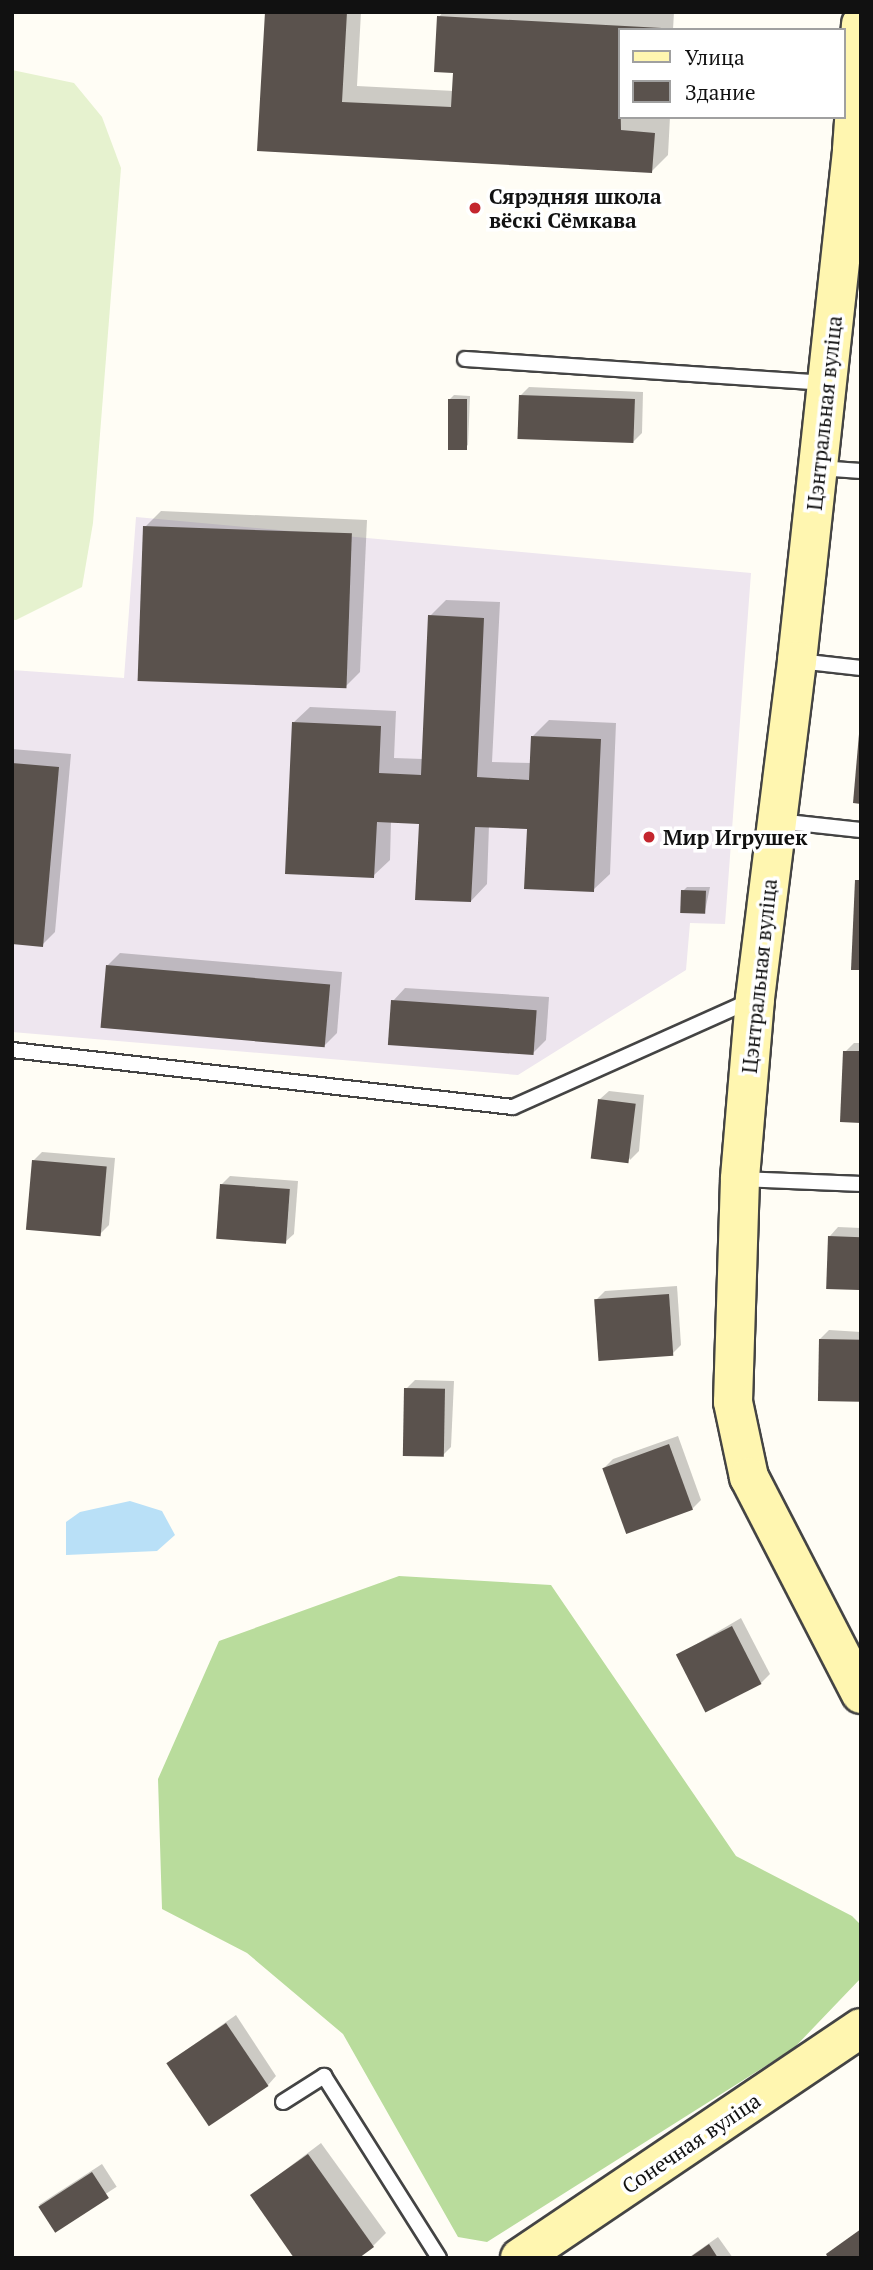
<!DOCTYPE html>
<meta charset="utf-8">
<style>
body{margin:0}
#map{position:relative;width:873px;height:2270px;overflow:hidden;background:#fffdf5;font-family:"PT Serif",serif}
div>[style]{position:absolute}
.industrial>*{inset:0;background:#eee6ef}
.forest>*{inset:0;background:#b9dc9c}
.pitch>*{inset:0;background:#e6f2cf}
.water>*{inset:0;background:#b9e0f7}
.shadow>*{inset:0;background:#0003;transform-origin:0 0}
.building>*{inset:0;background:#5a524d;transform-origin:0 0}
.roads{filter:drop-shadow(2px 0 #444) drop-shadow(-2px 0 #444) drop-shadow(0 2px #444) drop-shadow(0 -2px #444)}
.lane>*{height:14px;margin:-7px;padding:0 7px;transform-origin:7px;border-radius:7px;background:#fff}
.secondary>*{height:38px;margin:-19px;padding:0 19px;transform-origin:19px;border-radius:19px;background:#fff6b0}
.dots>*{width:19px;height:19px;translate:-50% -50%;box-sizing:border-box;border:4px solid #fff;border-radius:50%}
span{translate:-50% -50%;white-space:nowrap;text-align:center;line-height:1.15;-webkit-text-stroke:7px #fff;paint-order:stroke}
.poi-label{font-size:21px;color:#111;font-weight:700}
.left{translate:0 -50%;text-align:left}
.street-label{font-size:21px;color:#111}
.frame{position:absolute;inset:0;border:14px solid #111;pointer-events:none}
.legend{position:absolute;left:618px;top:28px;width:228px;height:91px;box-sizing:border-box;background:#fff;border:2px solid #a0a0a0;margin:0;padding:9px 12px;list-style:none;font-size:21px;color:#111}
.legend li{display:flex;align-items:center;gap:14px;height:35px}
.legend b{width:35px;border:2px solid #a0a0a0}
</style>
<div id="map">
<div class="industrial">
<i style="clip-path:polygon(136px 517px,751px 573px,725px 924px,690px 923px,686px 970px,518px 1075px,12px 1032px,12px 670px,124px 678px)"></i>
</div>
<div class="forest">
<i style="clip-path:polygon(399px 1576px,551px 1585px,736px 1856px,852px 1916px,861px 1925px,861px 1978px,794px 2048px,487px 2242px,458px 2237px,343px 2034px,247px 1953px,162px 1909px,158px 1779px,219px 1641px)"></i>
</div>
<div class="pitch">
<i style="clip-path:polygon(12px 70px,74px 83px,102px 117px,121px 168px,93px 523px,82px 587px,16px 620px,12px 620px)"></i>
</div>
<div class="water">
<i style="clip-path:polygon(130px 1501px,162px 1511px,175px 1535px,157px 1551px,66px 1555px,66px 1522px,80px 1512px)"></i>
</div>
<div class="shadow">
<i style="clip-path:polygon(267px 12px,361px 12px,357px 86px,454px 91px,455px 71px,439px 17px,443px 12px,674px 12px,673px 30px,619px 30px,619px 117px,670px 117px,668px 155px,652px 171px,259px 150px)"></i>
<i style="clip-path:polygon(529px 387px,643px 392px,642px 433px,633px 442px,520px 396px)"></i>
<i style="clip-path:polygon(454px 395px,470px 396px,468px 445px,463px 449px,450px 399px)"></i>
<i style="clip-path:polygon(161px 511px,367px 520px,360px 672px,344px 688px,145px 527px)"></i>
<i style="clip-path:polygon(446px 600px,500px 602px,492px 762px,531px 763px,533px 736px,549px 720px,616px 723px,610px 874px,593px 890px,528px 827px,489px 825px,487px 884px,471px 901px,421px 822px,391px 821px,390px 860px,373px 876px,293px 723px,310px 707px,396px 711px,394px 758px,423px 759px,430px 616px)"></i>
<i style="clip-path:polygon(12px 749px,71px 754px,55px 932px,42px 945px,12px 942px)"></i>
<i style="clip-path:polygon(687px 887px,710px 887px,705px 911px,683px 891px)"></i>
<i style="clip-path:polygon(120px 953px,342px 972px,337px 1033px,324px 1046px,107px 966px)"></i>
<i style="clip-path:polygon(405px 988px,549px 997px,546px 1040px,533px 1053px,393px 1001px)"></i>
<i style="clip-path:polygon(854px 1043px,861px 1043px,861px 1121px,845px 1052px)"></i>
<i style="clip-path:polygon(609px 1091px,644px 1095px,639px 1151px,630px 1160px,600px 1099px)"></i>
<i style="clip-path:polygon(42px 1152px,115px 1158px,109px 1225px,100px 1234px,33px 1161px)"></i>
<i style="clip-path:polygon(230px 1176px,298px 1181px,294px 1234px,285px 1242px,221px 1185px)"></i>
<i style="clip-path:polygon(838px 1227px,861px 1228px,861px 1288px,830px 1236px)"></i>
<i style="clip-path:polygon(677px 1286px,681px 1345px,672px 1354px,596px 1300px,605px 1291px)"></i>
<i style="clip-path:polygon(829px 1330px,861px 1332px,861px 1400px,820px 1339px)"></i>
<i style="clip-path:polygon(415px 1380px,454px 1381px,451px 1447px,442px 1456px,406px 1389px)"></i>
<i style="clip-path:polygon(678px 1436px,701px 1500px,692px 1509px,604px 1468px,613px 1459px)"></i>
<i style="clip-path:polygon(741px 1618px,770px 1674px,761px 1683px,678px 1655px)"></i>
<i style="clip-path:polygon(236px 2015px,276px 2076px,268px 2085px,168px 2063px)"></i>
<i style="clip-path:polygon(321px 2143px,386px 2233px,373px 2246px,252px 2195px)"></i>
<i style="left:102px;top:2164px;width:27px;height:75px;rotate:57deg"></i>
<i style="clip-path:polygon(718px 2237px,733px 2258px,688px 2258px)"></i>
</div>
<div class="building">
<i style="clip-path:polygon(265px 12px,347px 12px,342px 102px,451px 107px,453px 73px,434px 72px,437px 16px,662px 28px,619px 30px,621px 130px,655px 133px,652px 173px,257px 151px)"></i>
<i style="left:519px;top:395px;width:116px;height:44px;rotate:2deg"></i>
<i style="left:448px;top:399px;width:19px;height:51px"></i>
<i style="left:143px;top:526px;width:209px;height:155px;rotate:2deg"></i>
<i style="clip-path:polygon(428px 615px,484px 618px,477px 777px,529px 780px,531px 736px,601px 739px,594px 892px,524px 889px,527px 829px,475px 827px,471px 902px,415px 900px,419px 824px,377px 822px,374px 878px,285px 874px,292px 722px,381px 726px,379px 773px,421px 775px)"></i>
<i style="clip-path:polygon(859px 734px,861px 734px,861px 804px,853px 803px)"></i>
<i style="clip-path:polygon(12px 763px,59px 767px,43px 947px,12px 944px)"></i>
<i style="clip-path:polygon(855px 880px,861px 880px,861px 970px,851px 970px)"></i>
<i style="left:681px;top:890px;width:25px;height:23px;rotate:2deg"></i>
<i style="left:106px;top:965px;width:225px;height:63px;rotate:5deg"></i>
<i style="left:391px;top:1000px;width:146px;height:45px;rotate:4deg"></i>
<i style="clip-path:polygon(843px 1051px,861px 1051px,861px 1123px,840px 1122px)"></i>
<i style="left:598px;top:1099px;width:38px;height:60px;rotate:7deg"></i>
<i style="left:32px;top:1160px;width:75px;height:70px;rotate:5deg"></i>
<i style="left:220px;top:1184px;width:70px;height:55px;rotate:4deg"></i>
<i style="left:828px;top:1236px;width:33px;height:53px;rotate:2deg"></i>
<i style="left:669px;top:1294px;width:62px;height:75px;rotate:86deg"></i>
<i style="left:819px;top:1339px;width:42px;height:62px;rotate:1deg"></i>
<i style="left:404px;top:1388px;width:41px;height:68px;rotate:1deg"></i>
<i style="left:669px;top:1444px;width:70px;height:71px;rotate:70deg"></i>
<i style="left:732px;top:1626px;width:65px;height:63px;rotate:63deg"></i>
<i style="left:226px;top:2023px;width:76px;height:72px;rotate:56deg"></i>
<i style="clip-path:polygon(308px 2154px,374px 2247px,359px 2258px,294px 2258px,250px 2195px)"></i>
<i style="left:92px;top:2172px;width:31px;height:64px;rotate:57deg"></i>
<i style="clip-path:polygon(861px 2229px,861px 2258px,828px 2258px,826px 2254px)"></i>
<i style="clip-path:polygon(709px 2244px,718px 2258px,689px 2258px)"></i>
</div>
<div class="roads">
<div class="lane">
<i style="left:465px;top:359px;width:363px;rotate:3.8deg"></i>
<i style="left:819px;top:468px;width:42px;rotate:4.1deg"></i>
<i style="left:799px;top:661px;width:62px;rotate:6.4deg"></i>
<i style="left:778px;top:821px;width:83px;rotate:6.2deg"></i>
<i style="left:12px;top:1050px;width:504px;rotate:6.49deg"></i>
<i style="left:513px;top:1107px;width:260px;rotate:-24.1deg"></i>
<i style="left:741px;top:1179px;width:120px;rotate:2.4deg"></i>
<i style="left:283px;top:2102px;width:49px;rotate:-32.4deg"></i>
<i style="left:324px;top:2076px;width:215px;rotate:57.7deg"></i>
</div>
<div class="secondary">
<i style="left:861px;top:24px;width:127px;rotate:94.1deg"></i>
<i style="left:852px;top:151px;width:513px;rotate:96.16deg"></i>
<i style="left:797px;top:661px;width:341px;rotate:97.1deg"></i>
<i style="left:755px;top:999px;width:181px;rotate:94.8deg"></i>
<i style="left:740px;top:1179px;width:223px;rotate:91.8deg"></i>
<i style="left:733px;top:1402px;width:77px;rotate:78deg"></i>
<i style="left:749px;top:1477px;width:244px;rotate:62.7deg"></i>
<i style="left:520px;top:2258px;width:411px;rotate:-34deg"></i>
</div>
</div>
<div class="dots">
<i style="left:475px;top:208px;background:#c4262e"></i>
<i style="left:649px;top:837px;background:#c4262e"></i>
</div>
<div class="poi-label">
<span class="left" style="left:489px;top:208px">Сярэдняя школа<br>вёскі Сёмкава</span>
<span class="left" style="left:663px;top:837px">Мир Игрушек</span>
</div>
<div class="street-label">
<span style="left:824px;top:413px;rotate:-84deg">Цэнтральная вуліца</span>
<span style="left:759px;top:976px;rotate:-84deg">Цэнтральная вуліца</span>
<span style="left:691px;top:2143px;rotate:-34deg">Сонечная вуліца</span>
</div>
<div class="frame"></div>
<ul class="legend">
<li><b style="height:9px;background:#fff6b0"></b>Улица</li>
<li><b style="height:19px;background:#5a524d"></b>Здание</li>
</ul>
</div>
